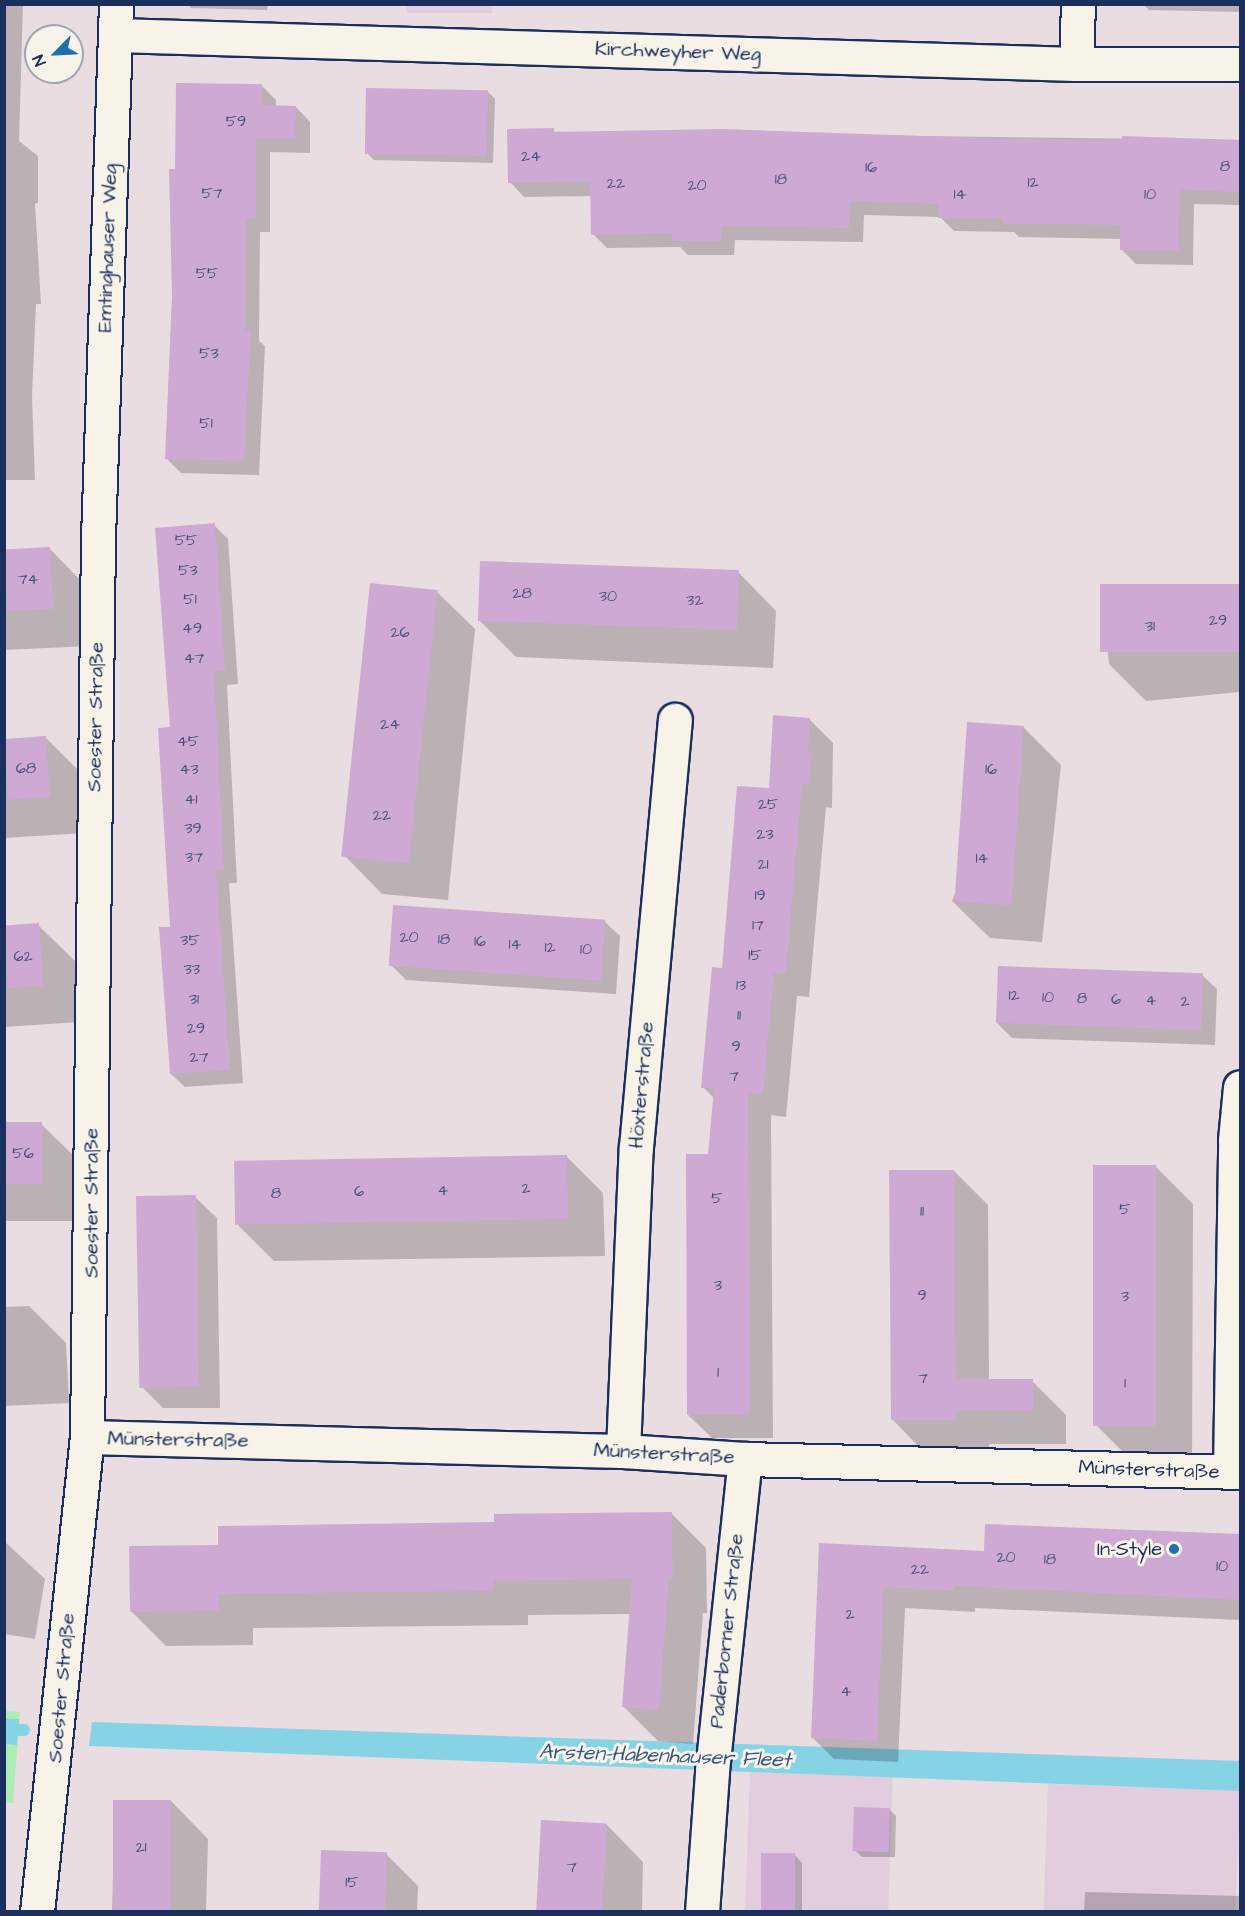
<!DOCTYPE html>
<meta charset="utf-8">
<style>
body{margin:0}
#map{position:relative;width:1245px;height:1916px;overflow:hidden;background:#eadde2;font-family:"Architects Daughter",sans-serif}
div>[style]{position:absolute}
.built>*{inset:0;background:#e1cdde;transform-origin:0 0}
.green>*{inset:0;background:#abedb5}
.water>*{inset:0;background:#86d3e5}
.shadow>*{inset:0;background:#0003}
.stream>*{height:12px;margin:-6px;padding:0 6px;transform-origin:6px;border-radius:6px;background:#86d3e5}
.building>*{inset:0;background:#cda9d3;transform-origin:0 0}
.roads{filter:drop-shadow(2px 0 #1b2f5e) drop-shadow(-2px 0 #1b2f5e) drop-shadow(0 2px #1b2f5e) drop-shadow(0 -2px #1b2f5e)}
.minor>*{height:33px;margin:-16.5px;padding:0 16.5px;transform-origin:16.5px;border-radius:16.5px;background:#f7f3e8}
.dots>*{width:16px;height:16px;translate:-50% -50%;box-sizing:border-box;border:3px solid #f7f3e8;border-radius:50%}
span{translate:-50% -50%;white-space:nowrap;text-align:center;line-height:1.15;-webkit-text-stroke:6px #f7f3e8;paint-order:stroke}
.number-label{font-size:16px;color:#484e7b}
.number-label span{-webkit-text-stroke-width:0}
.street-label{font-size:20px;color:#1b2f5e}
.poi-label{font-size:20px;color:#1b2f5e}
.right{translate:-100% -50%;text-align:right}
.water-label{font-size:21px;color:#365880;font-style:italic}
.frame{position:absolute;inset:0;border:6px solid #1b2f5e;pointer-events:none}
.north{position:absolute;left:24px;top:24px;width:60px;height:60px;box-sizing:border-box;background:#f7f3e8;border:2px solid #9fa5b1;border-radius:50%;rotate:246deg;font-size:16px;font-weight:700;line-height:24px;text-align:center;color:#1b2f5e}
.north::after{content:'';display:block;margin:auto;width:21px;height:27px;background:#1f6fb2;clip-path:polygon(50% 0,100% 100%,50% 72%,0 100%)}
</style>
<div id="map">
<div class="built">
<i style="left:407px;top:5px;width:85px;height:8px"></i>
<i style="left:750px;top:1771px;width:143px;height:141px;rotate:2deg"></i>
<i style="left:1048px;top:1784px;width:192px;height:127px;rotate:2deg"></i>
</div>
<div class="green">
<i style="clip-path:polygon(4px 1711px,20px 1712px,13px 1803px,5px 1803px)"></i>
</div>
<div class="water">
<i style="clip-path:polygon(4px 1719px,19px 1719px,17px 1745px,5px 1744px)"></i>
<i style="clip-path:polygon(92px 1722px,1240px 1761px,1240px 1791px,89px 1746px)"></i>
</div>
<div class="shadow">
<i style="clip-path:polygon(4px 4px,23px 4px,19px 141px,38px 156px,38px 203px,35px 203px,41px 304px,36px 304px,32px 396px,35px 480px,4px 480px)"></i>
<i style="clip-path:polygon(188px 4px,268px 4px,267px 10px,191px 8px)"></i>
<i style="clip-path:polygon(1006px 4px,1052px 4px,1052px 6px)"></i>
<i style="clip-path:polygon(1143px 4px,1240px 4px,1240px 12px,1149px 10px)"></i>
<i style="clip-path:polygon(261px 85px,276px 100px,276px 107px,296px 107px,310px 122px,310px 153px,270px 152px,270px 232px,260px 232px,259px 341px,265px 346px,259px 475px,181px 473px,166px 458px,177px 170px)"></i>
<i style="clip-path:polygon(488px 92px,495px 99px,493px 163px,374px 160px,367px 153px)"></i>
<i style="clip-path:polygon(508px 131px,1240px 140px,1240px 205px,1194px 204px,1193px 265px,1136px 264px,1122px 250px,1122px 239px,1019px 237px,1014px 232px,954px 231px,940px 217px,864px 215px,863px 242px,735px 240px,734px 255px,688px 255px,680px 247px,607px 248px,593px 234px,592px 196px,524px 197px,510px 182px)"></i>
<i style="clip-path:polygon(214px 525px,228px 539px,238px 684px,227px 685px,237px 883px,229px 883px,243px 1083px,185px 1087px,171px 1074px,171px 729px)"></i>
<i style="clip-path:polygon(49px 548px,86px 586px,89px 646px,4px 650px,4px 550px)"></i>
<i style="clip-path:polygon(739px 573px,776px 611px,773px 668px,516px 657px,479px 620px)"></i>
<i style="clip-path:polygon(1240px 585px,1240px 692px,1146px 701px,1109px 664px,1103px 599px)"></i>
<i style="clip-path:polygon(437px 592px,475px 629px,448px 900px,382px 894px,345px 856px)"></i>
<i style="clip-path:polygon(809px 719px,833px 743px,832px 808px,826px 807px,809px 997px,797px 996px,786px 1117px,771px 1115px,773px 1438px,712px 1438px,688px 1415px,715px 1099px,703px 1087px,723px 969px,770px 790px)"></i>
<i style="clip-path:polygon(1023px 727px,1061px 765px,1042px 942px,990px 938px,952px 901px)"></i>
<i style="clip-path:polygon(46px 738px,83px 775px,86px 833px,4px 838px,4px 740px)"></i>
<i style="clip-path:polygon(605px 922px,620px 936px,616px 994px,406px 980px,391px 965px)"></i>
<i style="clip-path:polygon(38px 925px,76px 962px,80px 1022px,4px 1027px,4px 927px)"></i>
<i style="clip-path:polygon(1202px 975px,1217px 989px,1215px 1045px,1012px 1038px,997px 1023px)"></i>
<i style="clip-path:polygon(4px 1124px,41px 1124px,79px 1161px,78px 1221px,4px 1221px)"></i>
<i style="clip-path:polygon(566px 1156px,603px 1193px,605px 1256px,274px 1261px,237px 1224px)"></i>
<i style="clip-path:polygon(1155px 1166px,1193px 1204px,1192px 1463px,1134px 1463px,1097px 1426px)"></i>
<i style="clip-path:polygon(954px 1171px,988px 1205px,989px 1381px,1032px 1381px,1066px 1415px,1066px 1444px,989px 1444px,989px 1453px,926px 1454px,892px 1419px)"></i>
<i style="clip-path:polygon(195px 1197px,217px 1218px,220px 1408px,163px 1408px,141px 1386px)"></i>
<i style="clip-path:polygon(29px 1306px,66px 1343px,69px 1403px,4px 1406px,4px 1307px)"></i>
<i style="clip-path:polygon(672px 1514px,706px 1548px,707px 1613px,703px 1613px,693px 1744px,658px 1741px,623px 1706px,631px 1614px,528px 1615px,528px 1625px,253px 1628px,253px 1645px,166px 1646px,132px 1612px,219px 1547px)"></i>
<i style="clip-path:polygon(986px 1526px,1240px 1536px,1240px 1620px,975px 1608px,975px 1612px,905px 1608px,898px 1762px,834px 1759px,812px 1737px,821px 1545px,986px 1553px)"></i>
<i style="clip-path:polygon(4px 1541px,45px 1579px,35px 1639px,4px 1634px)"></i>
<i style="clip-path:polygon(115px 1801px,171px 1801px,208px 1839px,206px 1912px,112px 1912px)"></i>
<i style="clip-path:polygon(889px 1809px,896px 1816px,895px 1857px,862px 1857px,855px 1850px)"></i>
<i style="clip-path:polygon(542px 1822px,606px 1824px,643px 1862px,642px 1912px,539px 1912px)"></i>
<i style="clip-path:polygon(322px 1851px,386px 1854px,418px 1886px,417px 1912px,320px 1912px)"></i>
<i style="clip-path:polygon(762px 1854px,795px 1855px,802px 1863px,802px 1912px,761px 1912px)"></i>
<i style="clip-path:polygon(1085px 1892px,1240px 1896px,1240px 1912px,1084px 1912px)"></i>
</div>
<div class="stream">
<i style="left:4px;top:1729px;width:20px;rotate:3deg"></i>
</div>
<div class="building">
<i style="clip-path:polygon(176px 83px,262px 84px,262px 105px,296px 106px,295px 139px,256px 138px,256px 218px,246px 218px,245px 330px,251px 330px,244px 461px,165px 459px,172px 297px,169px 169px,175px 169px)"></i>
<i style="left:366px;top:88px;width:122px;height:66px;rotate:1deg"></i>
<i style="clip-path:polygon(554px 128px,554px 132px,722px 129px,982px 138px,1122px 140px,1122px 136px,1240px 140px,1240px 192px,1180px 190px,1179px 251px,1120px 250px,1120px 225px,1003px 224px,1003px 218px,938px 218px,938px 204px,850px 201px,849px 228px,721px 226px,721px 241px,672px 241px,672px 233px,591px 235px,590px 182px,508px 183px,507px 129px)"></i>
<i style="clip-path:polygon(215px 523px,225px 671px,214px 671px,224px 870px,216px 870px,230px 1070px,170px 1074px,159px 927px,170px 927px,158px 728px,170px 727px,155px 528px)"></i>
<i style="left:50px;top:547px;width:62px;height:46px;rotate:87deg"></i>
<i style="left:480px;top:561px;width:259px;height:60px;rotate:2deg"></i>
<i style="left:370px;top:583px;width:68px;height:275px;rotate:6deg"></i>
<i style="left:1240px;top:584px;width:68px;height:140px;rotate:90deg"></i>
<i style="clip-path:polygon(773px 715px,810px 718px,808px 751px,812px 751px,809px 785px,802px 784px,786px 973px,774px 973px,763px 1094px,748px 1092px,750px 1415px,687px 1415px,686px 1154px,708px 1154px,714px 1089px,701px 1088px,712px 967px,722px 968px,737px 786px,769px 788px)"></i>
<i style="left:967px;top:722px;width:57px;height:180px;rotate:4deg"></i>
<i style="left:46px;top:736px;width:61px;height:42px;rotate:86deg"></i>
<i style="left:393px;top:905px;width:213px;height:61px;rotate:4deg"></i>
<i style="left:39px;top:923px;width:63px;height:35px;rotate:86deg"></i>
<i style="left:998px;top:966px;width:205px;height:57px;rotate:2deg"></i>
<i style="left:4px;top:1122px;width:38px;height:62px"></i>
<i style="left:567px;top:1155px;width:64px;height:333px;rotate:89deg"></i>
<i style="left:1156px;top:1165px;width:261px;height:63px;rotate:90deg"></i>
<i style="clip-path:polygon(889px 1170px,954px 1170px,956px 1379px,1033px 1379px,1033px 1411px,956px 1410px,956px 1420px,891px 1420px)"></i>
<i style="left:196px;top:1195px;width:192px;height:60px;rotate:89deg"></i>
<i style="clip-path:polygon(672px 1512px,673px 1579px,669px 1579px,659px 1710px,622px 1707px,632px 1579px,494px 1581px,494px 1591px,219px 1594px,219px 1611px,130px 1612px,129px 1546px,218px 1545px,218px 1526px,494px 1522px,494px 1514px)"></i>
<i style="clip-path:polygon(985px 1524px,1240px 1534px,1240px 1600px,954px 1586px,954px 1591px,884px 1587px,877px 1741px,811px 1738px,819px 1543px,984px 1551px)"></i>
<i style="left:113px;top:1800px;width:58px;height:111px"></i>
<i style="left:854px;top:1807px;width:36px;height:44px;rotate:2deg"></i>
<i style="left:541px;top:1820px;width:66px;height:91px;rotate:3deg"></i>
<i style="left:321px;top:1850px;width:66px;height:61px;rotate:2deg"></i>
<i style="left:761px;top:1853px;width:34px;height:58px"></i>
</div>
<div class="roads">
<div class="minor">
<i style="left:116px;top:35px;width:960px;rotate:1.73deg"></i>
<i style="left:1076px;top:64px;width:164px"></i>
<i style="left:1076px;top:64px;width:60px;rotate:-88.1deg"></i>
<i style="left:87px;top:1437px;width:536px;rotate:1.5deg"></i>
<i style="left:623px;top:1451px;width:122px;rotate:3.8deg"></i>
<i style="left:745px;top:1459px;width:495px;rotate:1.5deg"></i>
<i style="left:623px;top:1451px;width:304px;rotate:-87.6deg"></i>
<i style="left:636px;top:1147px;width:429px;rotate:-84.8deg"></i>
<i style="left:1230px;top:1472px;width:332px;rotate:-89.1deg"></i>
<i style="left:1235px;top:1140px;width:53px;rotate:-84.6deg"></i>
<i style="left:37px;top:1912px;width:478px;rotate:-84deg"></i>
<i style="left:87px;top:1437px;width:899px;rotate:-89.3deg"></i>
<i style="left:98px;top:538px;width:534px;rotate:-88.07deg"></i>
<i style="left:702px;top:1912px;width:141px;rotate:-85.9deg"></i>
<i style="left:712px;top:1771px;width:314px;rotate:-84deg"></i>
</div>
</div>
<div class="dots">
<i style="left:1174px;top:1549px;background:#1f6fb2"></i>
</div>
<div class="number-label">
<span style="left:236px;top:121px">59</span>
<span style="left:531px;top:156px">24</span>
<span style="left:1225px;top:166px">8</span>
<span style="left:871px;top:167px">16</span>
<span style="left:781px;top:179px">18</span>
<span style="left:1033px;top:182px">12</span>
<span style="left:616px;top:183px">22</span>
<span style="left:697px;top:185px">20</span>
<span style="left:212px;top:193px">57</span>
<span style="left:960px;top:194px">14</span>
<span style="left:1150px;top:194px">10</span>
<span style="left:207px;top:273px">55</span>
<span style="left:209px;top:353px">53</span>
<span style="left:206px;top:423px">51</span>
<span style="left:186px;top:540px">55</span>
<span style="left:188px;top:570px">53</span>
<span style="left:28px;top:579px">74</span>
<span style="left:522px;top:593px">28</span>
<span style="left:608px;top:596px">30</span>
<span style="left:190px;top:599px">51</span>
<span style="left:695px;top:600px">32</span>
<span style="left:1218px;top:620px">29</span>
<span style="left:1150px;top:626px">31</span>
<span style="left:192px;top:628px">49</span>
<span style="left:400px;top:632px">26</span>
<span style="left:194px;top:658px">47</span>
<span style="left:390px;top:724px">24</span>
<span style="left:188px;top:741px">45</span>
<span style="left:26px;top:768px">68</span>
<span style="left:189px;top:769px">43</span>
<span style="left:991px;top:769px">16</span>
<span style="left:191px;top:799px">41</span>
<span style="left:768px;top:804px">25</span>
<span style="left:382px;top:815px">22</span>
<span style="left:193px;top:828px">39</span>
<span style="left:765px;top:834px">23</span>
<span style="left:194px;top:857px">37</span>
<span style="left:982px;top:858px">14</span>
<span style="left:763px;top:864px">21</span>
<span style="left:760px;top:895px">19</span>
<span style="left:758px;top:925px">17</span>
<span style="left:409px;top:937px">20</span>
<span style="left:444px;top:939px">18</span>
<span style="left:190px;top:940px">35</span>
<span style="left:480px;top:941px">16</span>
<span style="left:515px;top:944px">14</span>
<span style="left:550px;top:947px">12</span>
<span style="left:586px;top:949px">10</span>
<span style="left:755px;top:955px">15</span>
<span style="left:23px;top:956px">62</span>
<span style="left:192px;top:969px">33</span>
<span style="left:741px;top:985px">13</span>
<span style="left:1014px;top:995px">12</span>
<span style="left:1048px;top:997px">10</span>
<span style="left:1082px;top:998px">8</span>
<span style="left:194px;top:999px">31</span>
<span style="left:1116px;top:999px">6</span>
<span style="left:1151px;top:1000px">4</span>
<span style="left:1185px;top:1001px">2</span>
<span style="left:739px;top:1015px">11</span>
<span style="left:196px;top:1028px">29</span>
<span style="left:736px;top:1046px">9</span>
<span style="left:199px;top:1057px">27</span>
<span style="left:734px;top:1076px">7</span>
<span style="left:23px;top:1153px">56</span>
<span style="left:526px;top:1188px">2</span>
<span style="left:443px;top:1190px">4</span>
<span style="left:359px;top:1191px">6</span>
<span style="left:276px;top:1193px">8</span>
<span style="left:717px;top:1198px">5</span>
<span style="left:1125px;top:1209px">5</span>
<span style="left:922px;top:1211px">11</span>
<span style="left:718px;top:1285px">3</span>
<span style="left:922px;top:1295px">9</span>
<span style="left:1125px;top:1296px">3</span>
<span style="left:718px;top:1372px">1</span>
<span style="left:923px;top:1378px">7</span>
<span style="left:1125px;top:1383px">1</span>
<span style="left:1006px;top:1557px">20</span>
<span style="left:1050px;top:1559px">18</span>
<span style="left:1222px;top:1566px">10</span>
<span style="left:920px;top:1569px">22</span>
<span style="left:850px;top:1614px">2</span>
<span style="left:846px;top:1691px">4</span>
<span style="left:141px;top:1847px">21</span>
<span style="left:572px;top:1867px">7</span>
<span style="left:352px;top:1882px">15</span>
</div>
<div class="street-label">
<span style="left:678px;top:52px;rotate:2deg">Kirchweyher Weg</span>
<span style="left:108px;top:248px;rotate:-88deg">Emtinghauser Weg</span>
<span style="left:96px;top:717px;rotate:-89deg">Soester Straße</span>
<span style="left:642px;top:1085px;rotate:-85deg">Höxterstraße</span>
<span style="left:92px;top:1203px;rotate:-90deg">Soester Straße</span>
<span style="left:178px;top:1440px;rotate:1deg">Münsterstraße</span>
<span style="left:664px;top:1454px;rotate:3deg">Münsterstraße</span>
<span style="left:1149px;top:1470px;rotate:2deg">Münsterstraße</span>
<span style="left:727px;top:1631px;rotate:-84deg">Paderborner Straße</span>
<span style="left:62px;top:1688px;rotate:-85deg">Soester Straße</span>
</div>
<div class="poi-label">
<span class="right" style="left:1162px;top:1549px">In-Style</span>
</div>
<div class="water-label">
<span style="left:665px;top:1756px;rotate:2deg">Arsten-Habenhauser Fleet</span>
</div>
<div class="frame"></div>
<div class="north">N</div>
</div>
